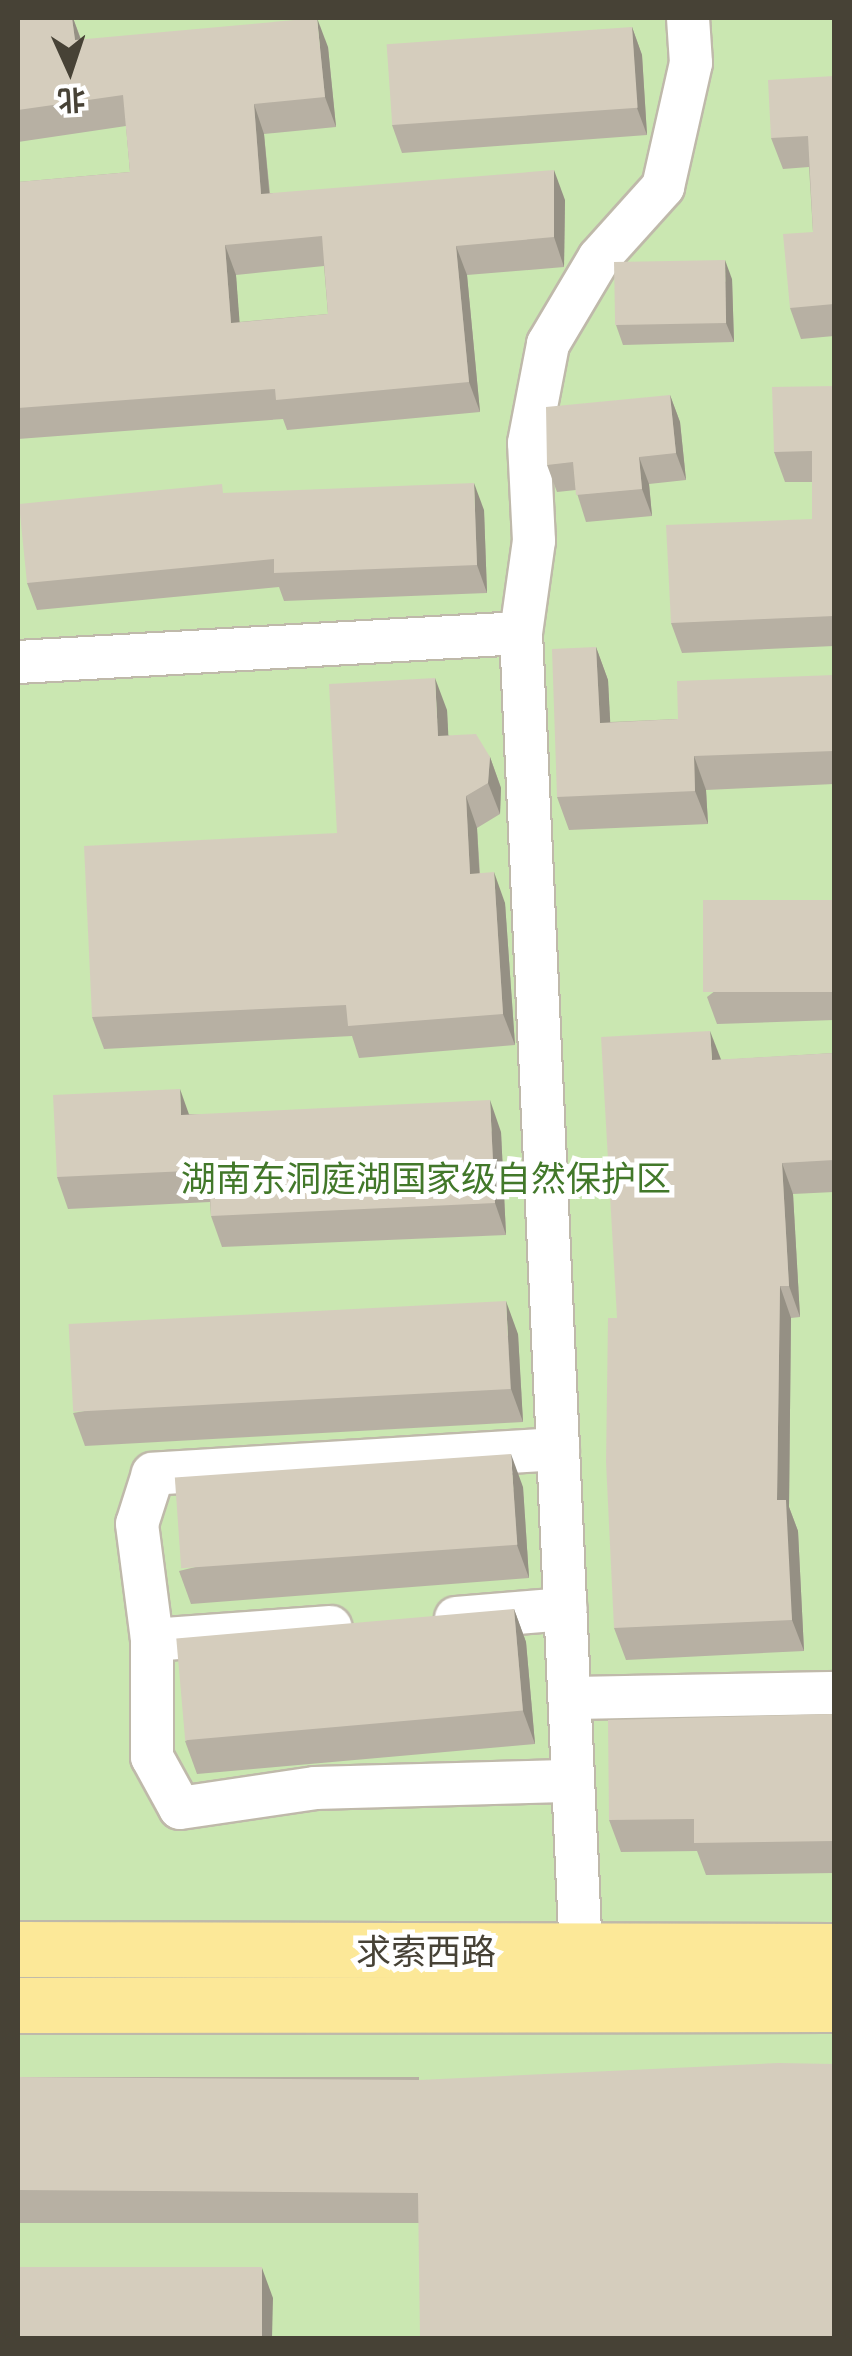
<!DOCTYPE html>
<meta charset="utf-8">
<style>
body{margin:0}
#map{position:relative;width:852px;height:2356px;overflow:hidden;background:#f3f1e8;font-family:Inter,"Noto Sans SC",sans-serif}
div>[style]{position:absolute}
.green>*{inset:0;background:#cae7b1;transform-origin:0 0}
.roads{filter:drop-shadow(2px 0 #bfb9aa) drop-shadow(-2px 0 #bfb9aa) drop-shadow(0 2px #bfb9aa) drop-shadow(0 -2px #bfb9aa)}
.street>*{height:42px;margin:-21px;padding:0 21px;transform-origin:21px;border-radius:21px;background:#fff}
.primary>*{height:55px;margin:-27.5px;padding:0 27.5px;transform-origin:27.5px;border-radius:27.5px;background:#fce898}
.wall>*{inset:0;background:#b7b0a3;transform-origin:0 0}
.shaded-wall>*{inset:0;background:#959084}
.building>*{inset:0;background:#d5cdbd;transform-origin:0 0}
span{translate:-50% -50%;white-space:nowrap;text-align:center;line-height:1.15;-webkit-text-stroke:10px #fff;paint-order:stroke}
.park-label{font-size:35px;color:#42782a}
.street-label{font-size:35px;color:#474236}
.frame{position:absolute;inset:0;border:20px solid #474236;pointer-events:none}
.north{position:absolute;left:20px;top:20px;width:100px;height:100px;-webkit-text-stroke:8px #fff;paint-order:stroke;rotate:177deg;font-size:28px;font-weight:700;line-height:40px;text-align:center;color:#474236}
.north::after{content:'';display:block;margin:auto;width:35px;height:45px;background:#474236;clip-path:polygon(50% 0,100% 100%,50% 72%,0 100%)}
</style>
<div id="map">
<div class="green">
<i style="left:18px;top:18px;width:816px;height:2320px"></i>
</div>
<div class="roads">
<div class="street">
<i style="left:521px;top:633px;width:93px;rotate:-82deg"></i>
<i style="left:534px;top:541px;width:98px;rotate:-92.9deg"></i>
<i style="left:529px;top:443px;width:101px;rotate:-79.1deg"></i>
<i style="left:548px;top:344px;width:100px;rotate:-59.3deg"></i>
<i style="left:599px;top:258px;width:96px;rotate:-48deg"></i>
<i style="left:663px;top:187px;width:127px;rotate:-77.3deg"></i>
<i style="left:691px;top:63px;width:45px;rotate:-93.8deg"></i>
<i style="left:18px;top:662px;width:504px;rotate:-3.3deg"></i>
<i style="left:521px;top:633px;width:1320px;rotate:87.4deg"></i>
<i style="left:558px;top:1449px;width:406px;rotate:176.5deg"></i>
<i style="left:153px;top:1474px;width:52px;rotate:107.7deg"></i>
<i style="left:137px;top:1524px;width:117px;rotate:82.6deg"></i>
<i style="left:152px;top:1640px;width:117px;rotate:90deg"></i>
<i style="left:152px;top:1757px;width:58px;rotate:61.2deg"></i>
<i style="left:180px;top:1808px;width:136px;rotate:-8.4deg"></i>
<i style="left:315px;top:1788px;width:258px;rotate:-1.6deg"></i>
<i style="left:456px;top:1618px;width:110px;rotate:-4.7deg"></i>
<i style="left:152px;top:1640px;width:179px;rotate:-4.2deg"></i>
<i style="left:570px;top:1698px;width:264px;rotate:-1.1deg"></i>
</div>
<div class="primary">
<i style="left:18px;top:1949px;width:816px;rotate:0.14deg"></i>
<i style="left:18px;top:2005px;width:816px;rotate:-0.07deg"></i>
</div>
</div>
<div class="wall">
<i style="clip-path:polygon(evenodd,36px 18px,73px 18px,81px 39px,328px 47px,336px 127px,264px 134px,270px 193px,565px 200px,564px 267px,467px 275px,480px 412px,287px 430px,283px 419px,18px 439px,18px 182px,130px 172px,126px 126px,18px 142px,18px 20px,36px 18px,324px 266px,328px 314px,239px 322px,236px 275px,324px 266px)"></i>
<i style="clip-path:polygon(632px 27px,642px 55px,647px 135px,402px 153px,392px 125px)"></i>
<i style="clip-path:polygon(834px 76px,834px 336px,801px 339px,790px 308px,813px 232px,809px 167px,783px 169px,771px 138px)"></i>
<i style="clip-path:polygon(732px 279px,734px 342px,623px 345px,616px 325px)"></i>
<i style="clip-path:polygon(834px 386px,834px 646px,682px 653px,671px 623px,812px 519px,812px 482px,785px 482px,774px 452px)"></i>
<i style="clip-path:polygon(670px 395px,680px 422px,686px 480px,649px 484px,652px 516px,586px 522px,576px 490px,557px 492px,547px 465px)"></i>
<i style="clip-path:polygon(225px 493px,484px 510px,487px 593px,284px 601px,279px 587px,37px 610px,27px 583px)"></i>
<i style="clip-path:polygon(596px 647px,608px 680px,610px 722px,678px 719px,834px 675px,834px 784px,706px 790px,708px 824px,569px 830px,557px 797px)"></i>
<i style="clip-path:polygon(447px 710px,448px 735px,490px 757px,501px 788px,500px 814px,477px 828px,480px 873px,505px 903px,515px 1045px,359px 1058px,352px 1036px,104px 1049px,92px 1017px,337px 833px)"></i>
<i style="clip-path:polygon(834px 900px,834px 1020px,717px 1024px,707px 997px)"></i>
<i style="clip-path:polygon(834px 1053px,834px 1192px,793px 1194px,800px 1317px,791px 1318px,789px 1507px,798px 1531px,804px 1651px,626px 1660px,614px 1628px,617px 1318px,721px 1060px)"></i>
<i style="clip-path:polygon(189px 1114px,501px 1132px,506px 1235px,222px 1247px,211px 1216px,210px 1202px,68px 1209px,57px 1177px)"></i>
<i style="clip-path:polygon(518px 1334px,523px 1422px,85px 1446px,73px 1413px)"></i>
<i style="clip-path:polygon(523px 1487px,529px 1578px,191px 1604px,179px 1571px)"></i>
<i style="clip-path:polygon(514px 1609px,526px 1642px,535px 1744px,197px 1774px,185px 1741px)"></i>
<i style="clip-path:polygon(834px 1714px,834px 1873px,706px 1875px,697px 1851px,621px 1852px,609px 1820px)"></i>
<i style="left:18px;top:2077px;width:401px;height:146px"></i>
</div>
<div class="shaded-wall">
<i style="clip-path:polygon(72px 18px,73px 18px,82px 43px,75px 40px)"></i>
<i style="clip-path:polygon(317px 18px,328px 47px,336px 127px,325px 97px)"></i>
<i style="clip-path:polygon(632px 27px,642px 55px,647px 135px,637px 108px)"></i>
<i style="clip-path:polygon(254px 104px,264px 134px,272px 223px,261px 194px)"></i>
<i style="clip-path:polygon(554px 170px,565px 200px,564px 267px,554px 237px)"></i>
<i style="clip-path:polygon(225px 245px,236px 275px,242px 353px,231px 323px)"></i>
<i style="clip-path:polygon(456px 246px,467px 275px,480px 412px,469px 382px)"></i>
<i style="clip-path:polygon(725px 260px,732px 279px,734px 342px,726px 323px)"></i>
<i style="clip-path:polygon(670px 395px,680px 422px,686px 480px,676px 453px)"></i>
<i style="clip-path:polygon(639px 457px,649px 484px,652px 516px,642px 489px)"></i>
<i style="clip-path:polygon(474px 483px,484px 510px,487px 593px,477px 565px)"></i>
<i style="clip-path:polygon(596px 647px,608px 680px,612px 756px,600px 723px)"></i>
<i style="clip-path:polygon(435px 678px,447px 710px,450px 767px,438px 736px)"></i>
<i style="clip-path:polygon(694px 756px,706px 790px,708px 824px,695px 791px)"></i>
<i style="clip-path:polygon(490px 757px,501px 788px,500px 814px,488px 783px)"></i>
<i style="clip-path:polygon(466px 796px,477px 828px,481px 905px,470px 874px)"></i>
<i style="clip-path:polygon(494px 872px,505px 903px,515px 1045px,503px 1014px)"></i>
<i style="clip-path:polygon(710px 1031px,722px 1062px,712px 1060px)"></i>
<i style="clip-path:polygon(180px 1089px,191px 1120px,181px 1115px)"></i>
<i style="clip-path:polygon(490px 1100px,501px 1132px,506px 1235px,495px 1203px)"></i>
<i style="clip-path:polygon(782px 1163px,793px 1194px,800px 1317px,789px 1286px)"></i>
<i style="clip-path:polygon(780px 1286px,791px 1318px,789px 1507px,798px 1531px,804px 1651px,792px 1620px,777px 1500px)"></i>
<i style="clip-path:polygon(506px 1301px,518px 1334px,523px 1422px,511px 1389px)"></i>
<i style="clip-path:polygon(511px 1454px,523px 1487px,529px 1578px,517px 1545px)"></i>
<i style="clip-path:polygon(514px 1609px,526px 1642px,535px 1744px,523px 1711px)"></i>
<i style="clip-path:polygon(262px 2268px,273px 2298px,272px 2338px,261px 2338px)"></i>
</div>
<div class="building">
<i style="clip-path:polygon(evenodd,36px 18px,72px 18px,75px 40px,317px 18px,325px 97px,254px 104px,261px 194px,554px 170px,554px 237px,456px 246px,469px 382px,276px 400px,275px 389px,18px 408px,18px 182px,130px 172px,123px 95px,18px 110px,18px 20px,36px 18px,322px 236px,328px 314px,231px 323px,225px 245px,322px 236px)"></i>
<i style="left:632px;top:27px;width:81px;height:246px;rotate:86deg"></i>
<i style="clip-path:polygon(834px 76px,834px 304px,790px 308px,783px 234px,813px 232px,808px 136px,771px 138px,768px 80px)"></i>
<i style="left:725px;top:260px;width:63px;height:111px;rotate:89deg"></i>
<i style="clip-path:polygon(834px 386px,834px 616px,671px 623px,666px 525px,812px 519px,812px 451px,774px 452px,772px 387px)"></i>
<i style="clip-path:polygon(670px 395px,676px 453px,639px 457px,642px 489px,576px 495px,573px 462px,547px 465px,546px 407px)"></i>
<i style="clip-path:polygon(474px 483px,477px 565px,274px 573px,274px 559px,27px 583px,19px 504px,222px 484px,223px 493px)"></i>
<i style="clip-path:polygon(596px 647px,600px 723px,678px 719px,677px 681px,834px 675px,834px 751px,694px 756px,695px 791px,557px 797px,552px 649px)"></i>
<i style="clip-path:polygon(435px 678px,438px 736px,476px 734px,490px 757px,488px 783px,466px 796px,470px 874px,494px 872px,503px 1014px,348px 1026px,346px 1005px,92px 1017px,84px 846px,337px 833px,329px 684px)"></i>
<i style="left:834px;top:900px;width:92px;height:131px;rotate:90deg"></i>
<i style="clip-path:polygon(710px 1031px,712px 1060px,834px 1053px,834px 1160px,782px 1163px,789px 1286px,780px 1286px,777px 1500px,786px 1500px,792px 1620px,614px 1628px,606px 1462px,608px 1318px,617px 1318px,601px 1037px)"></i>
<i style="clip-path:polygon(180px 1089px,181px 1115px,490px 1100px,495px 1203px,211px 1216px,209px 1170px,57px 1177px,53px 1095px)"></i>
<i style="left:506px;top:1301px;width:88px;height:438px;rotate:87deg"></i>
<i style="left:511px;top:1454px;width:91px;height:337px;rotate:86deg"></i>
<i style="left:514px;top:1609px;width:102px;height:339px;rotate:85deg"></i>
<i style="clip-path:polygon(834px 1714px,834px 1841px,694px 1843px,694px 1819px,609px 1820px,608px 1720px)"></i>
<i style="clip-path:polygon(778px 2063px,834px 2064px,834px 2338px,420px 2338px,418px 2193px,18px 2190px,18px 2077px,419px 2080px)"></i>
<i style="left:18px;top:2267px;width:244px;height:71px"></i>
</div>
<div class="park-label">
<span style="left:426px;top:1178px">湖南东洞庭湖国家级自然保护区</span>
</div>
<div class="street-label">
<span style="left:426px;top:1951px">求索西路</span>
</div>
<div class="frame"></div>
<div class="north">北</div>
</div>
